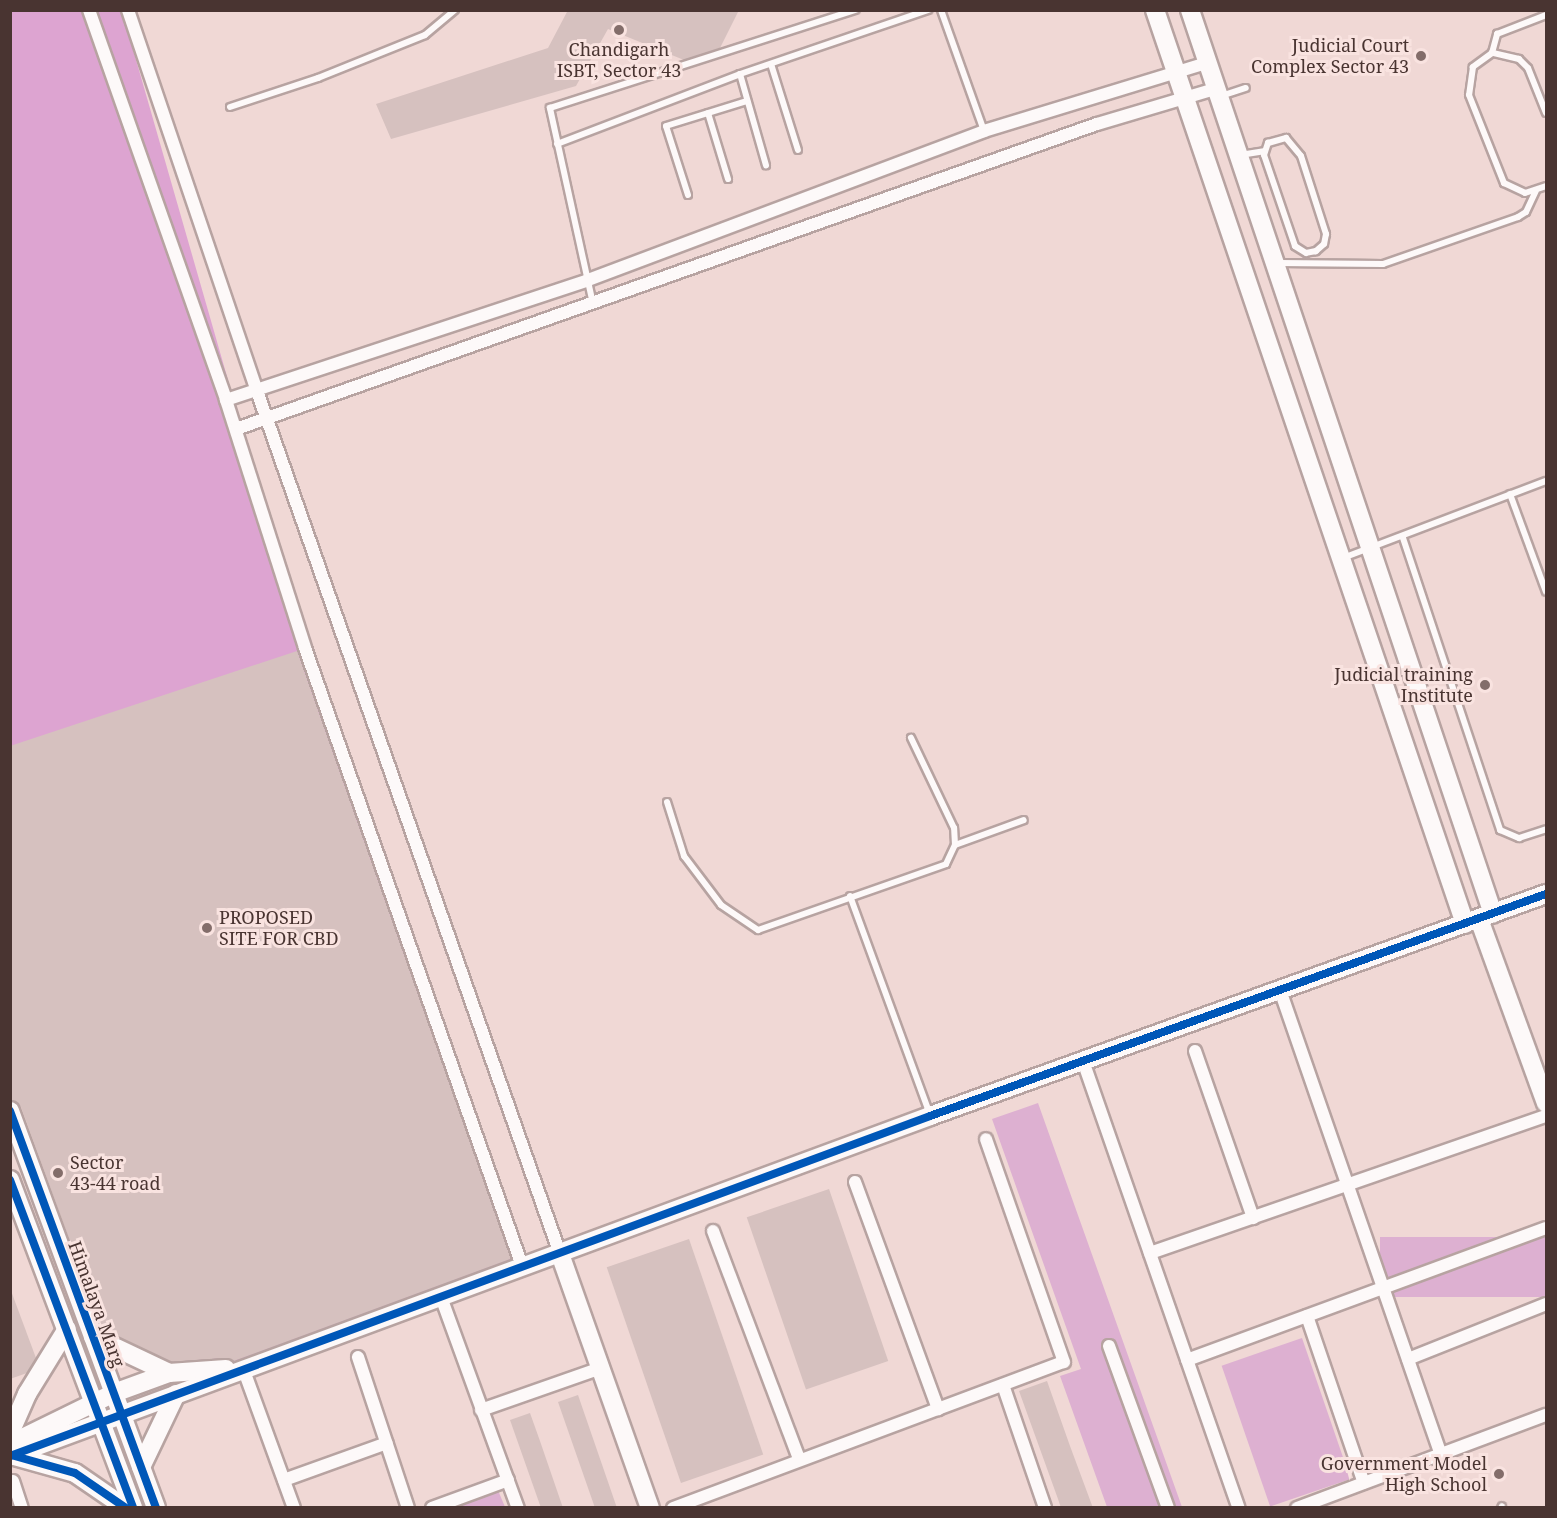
<!DOCTYPE html>
<style>
body{margin:0}
#map{position:relative;width:1557px;height:1518px;overflow:hidden;background:#f0d8d5;font-family:"Noto Serif",serif}
div>[style]{position:absolute}
.green>*{inset:0;background:#ddb0d1;transform-origin:0 0}
.forest>*{inset:0;background:#dda4d1}
.building>*{inset:0;background:#d6c1bf;transform-origin:0 0}
.roads{filter:drop-shadow(2px 0 #b7a3a1) drop-shadow(-2px 0 #b7a3a1) drop-shadow(0 2px #b7a3a1) drop-shadow(0 -2px #b7a3a1)}
.lane>*{height:6px;margin:-3px;padding:0 3px;transform-origin:3px;border-radius:3px;background:#fdf9f9}
.street>*{height:12px;margin:-6px;padding:0 6px;transform-origin:6px;border-radius:6px;background:#fdf9f9}
.secondary>*{height:18px;margin:-9px;padding:0 9px;transform-origin:9px;border-radius:9px;background:#fdf9f9}
.cycleway>*{height:8px;margin:-4px;padding:0 4px;transform-origin:4px;border-radius:4px;background:#0057b8}
.dots>*{width:16px;height:16px;translate:-50% -50%;box-sizing:border-box;border:3px solid #f9e3e0;border-radius:50%}
span{translate:-50% -50%;white-space:nowrap;text-align:center;line-height:1.15;-webkit-text-stroke:6px #f9e3e0;paint-order:stroke}
.poi-label{font-size:18px;color:#493431}
.right{translate:-100% -50%;text-align:right}
.left{translate:0 -50%;text-align:left}
.street-label{font-size:18px;color:#493431}
.frame{position:absolute;inset:0;border:12px solid #493431;pointer-events:none}
</style>
<div id="map">
<div class="green">
<i style="clip-path:polygon(1038px 1103px,1182px 1507px,1107px 1507px,1060px 1376px,1081px 1369px,992px 1119px)"></i>
<i style="left:1546px;top:1237px;width:60px;height:166px;rotate:90deg"></i>
<i style="left:1302px;top:1338px;width:149px;height:85px;rotate:71deg"></i>
<i style="clip-path:polygon(497px 1488px,505px 1507px,448px 1508px)"></i>
</div>
<div class="forest">
<i style="clip-path:polygon(11px 11px,122px 11px,305px 648px,522px 1266px,174px 1389px,106px 1316px,11px 1079px)"></i>
</div>
<div class="building">
<i style="clip-path:polygon(568px 10px,739px 10px,720px 48px,684px 60px,608px 29px,576px 86px,391px 139px,376px 104px,548px 48px)"></i>
<i style="clip-path:polygon(297px 651px,511px 1259px,234px 1361px,225px 1358px,171px 1362px,102px 1329px,21px 1107px,10px 1100px,10px 746px)"></i>
<i style="left:829px;top:1189px;width:182px;height:87px;rotate:71deg"></i>
<i style="left:689px;top:1239px;width:228px;height:87px;rotate:71deg"></i>
<i style="clip-path:polygon(10px 1288px,36px 1358px,27px 1373px,10px 1379px)"></i>
<i style="clip-path:polygon(1047px 1381px,1070px 1446px,1093px 1508px,1061px 1508px,1058px 1499px,1019px 1391px)"></i>
<i style="clip-path:polygon(578px 1395px,607px 1479px,617px 1508px,595px 1508px,558px 1402px)"></i>
<i style="clip-path:polygon(530px 1413px,540px 1441px,563px 1508px,541px 1508px,510px 1420px)"></i>
</div>
<div class="roads">
<div class="lane">
<i style="left:941px;top:10px;width:128px;rotate:70.4deg"></i>
<i style="left:1492px;top:53px;width:20px;rotate:-75deg"></i>
<i style="left:1497px;top:34px;width:53px;rotate:-21.2deg"></i>
<i style="left:771px;top:64px;width:90px;rotate:72.6deg"></i>
<i style="left:740px;top:74px;width:95px;rotate:74.1deg"></i>
<i style="left:1221px;top:96px;width:26px;rotate:-18deg"></i>
<i style="left:230px;top:107px;width:93px;rotate:-18.2deg"></i>
<i style="left:318px;top:78px;width:115px;rotate:-21.9deg"></i>
<i style="left:425px;top:35px;width:39px;rotate:-40deg"></i>
<i style="left:708px;top:113px;width:69px;rotate:73.1deg"></i>
<i style="left:1546px;top:113px;width:48px;rotate:-111.8deg"></i>
<i style="left:1528px;top:68px;width:13px;rotate:-135deg"></i>
<i style="left:1519px;top:59px;width:28px;rotate:-167deg"></i>
<i style="left:1492px;top:53px;width:24px;rotate:144deg"></i>
<i style="left:1473px;top:67px;width:28px;rotate:98deg"></i>
<i style="left:1469px;top:95px;width:95px;rotate:68.3deg"></i>
<i style="left:1504px;top:183px;width:23px;rotate:25deg"></i>
<i style="left:1525px;top:193px;width:22px;rotate:-18deg"></i>
<i style="left:1286px;top:138px;width:23px;rotate:50deg"></i>
<i style="left:1301px;top:156px;width:82px;rotate:72.2deg"></i>
<i style="left:1326px;top:234px;width:10px;rotate:101deg"></i>
<i style="left:1324px;top:244px;width:11px;rotate:139deg"></i>
<i style="left:1316px;top:251px;width:10px;rotate:169deg"></i>
<i style="left:1306px;top:253px;width:13px;rotate:-148deg"></i>
<i style="left:1295px;top:246px;width:96px;rotate:-108.8deg"></i>
<i style="left:1264px;top:155px;width:13px;rotate:-72deg"></i>
<i style="left:1268px;top:143px;width:19px;rotate:-16deg"></i>
<i style="left:557px;top:144px;width:196px;rotate:-20.9deg"></i>
<i style="left:740px;top:74px;width:199px;rotate:-18.8deg"></i>
<i style="left:1240px;top:155px;width:24px;rotate:-9deg"></i>
<i style="left:688px;top:195px;width:72px;rotate:-107.7deg"></i>
<i style="left:666px;top:126px;width:85px;rotate:-17.2deg"></i>
<i style="left:1279px;top:263px;width:104px;rotate:0.6deg"></i>
<i style="left:1383px;top:264px;width:143px;rotate:-19.2deg"></i>
<i style="left:1518px;top:217px;width:9px;rotate:-32deg"></i>
<i style="left:1526px;top:212px;width:23px;rotate:-65deg"></i>
<i style="left:593px;top:304px;width:201px;rotate:-102.4deg"></i>
<i style="left:550px;top:108px;width:321px;rotate:-17.8deg"></i>
<i style="left:1510px;top:494px;width:104px;rotate:69.8deg"></i>
<i style="left:1403px;top:538px;width:308px;rotate:71.6deg"></i>
<i style="left:1500px;top:830px;width:21px;rotate:23deg"></i>
<i style="left:1519px;top:838px;width:28px;rotate:-18deg"></i>
<i style="left:1343px;top:558px;width:217px;rotate:-20.8deg"></i>
<i style="left:667px;top:802px;width:57px;rotate:72.5deg"></i>
<i style="left:684px;top:856px;width:61px;rotate:52.9deg"></i>
<i style="left:721px;top:905px;width:45px;rotate:34deg"></i>
<i style="left:758px;top:930px;width:199px;rotate:-19.3deg"></i>
<i style="left:946px;top:864px;width:21px;rotate:-65deg"></i>
<i style="left:955px;top:845px;width:17px;rotate:-93deg"></i>
<i style="left:954px;top:828px;width:100px;rotate:-115.5deg"></i>
<i style="left:955px;top:845px;width:73px;rotate:-19.9deg"></i>
<i style="left:850px;top:896px;width:233px;rotate:69.9deg"></i>
<i style="left:1501px;top:1508px;width:2px;rotate:-63deg"></i>
</div>
<div class="street">
<i style="left:89px;top:10px;width:413px;rotate:70.6deg"></i>
<i style="left:226px;top:400px;width:260px;rotate:72.3deg"></i>
<i style="left:305px;top:648px;width:655px;rotate:70.65deg"></i>
<i style="left:128px;top:10px;width:402px;rotate:71.3deg"></i>
<i style="left:257px;top:391px;width:915px;rotate:70.65deg"></i>
<i style="left:226px;top:400px;width:381px;rotate:-18.3deg"></i>
<i style="left:588px;top:280px;width:423px;rotate:-20.6deg"></i>
<i style="left:984px;top:131px;width:233px;rotate:-17deg"></i>
<i style="left:236px;top:429px;width:913px;rotate:-19.51deg"></i>
<i style="left:1097px;top:124px;width:123px;rotate:-16.5deg"></i>
<i style="left:1280px;top:990px;width:491px;rotate:70.9deg"></i>
<i style="left:1195px;top:1051px;width:177px;rotate:70.8deg"></i>
<i style="left:1083px;top:1061px;width:473px;rotate:70.8deg"></i>
<i style="left:855px;top:1182px;width:242px;rotate:69.9deg"></i>
<i style="left:713px;top:1231px;width:244px;rotate:69.3deg"></i>
<i style="left:1150px;top:1253px;width:419px;rotate:-19.1deg"></i>
<i style="left:441px;top:1297px;width:225px;rotate:70deg"></i>
<i style="left:1307px;top:1316px;width:176px;rotate:71.2deg"></i>
<i style="left:1109px;top:1346px;width:172px;rotate:70deg"></i>
<i style="left:358px;top:1357px;width:159px;rotate:71.7deg"></i>
<i style="left:1408px;top:1359px;width:149px;rotate:-21.7deg"></i>
<i style="left:1187px;top:1360px;width:382px;rotate:-20.2deg"></i>
<i style="left:243px;top:1368px;width:149px;rotate:70deg"></i>
<i style="left:1003px;top:1385px;width:130px;rotate:71.1deg"></i>
<i style="left:481px;top:1410px;width:124px;rotate:-19.3deg"></i>
<i style="left:284px;top:1480px;width:109px;rotate:-19.8deg"></i>
<i style="left:13px;top:1481px;width:28px;rotate:72deg"></i>
<i style="left:432px;top:1508px;width:81px;rotate:-20.2deg"></i>
<i style="left:673px;top:1508px;width:417px;rotate:-20.5deg"></i>
<i style="left:1064px;top:1362px;width:236px;rotate:-109.3deg"></i>
<i style="left:1297px;top:1508px;width:266px;rotate:-20.5deg"></i>
</div>
<div class="secondary">
<i style="left:1155px;top:10px;width:965px;rotate:71.26deg"></i>
<i style="left:1190px;top:10px;width:953px;rotate:71.47deg"></i>
<i style="left:1479px;top:919px;width:196px;rotate:70deg"></i>
<i style="left:10px;top:1111px;width:423px;rotate:69.8deg"></i>
<i style="left:10px;top:1180px;width:350px;rotate:69.4deg"></i>
<i style="left:560px;top:1254px;width:269px;rotate:70.5deg"></i>
<i style="left:93px;top:1337px;width:84px;rotate:25.3deg"></i>
<i style="left:10px;top:1433px;width:43px;rotate:-66.4deg"></i>
<i style="left:27px;top:1394px;width:76px;rotate:-58.4deg"></i>
<i style="left:10px;top:1444px;width:116px;rotate:-26.1deg"></i>
<i style="left:114px;top:1393px;width:59px;rotate:-20deg"></i>
<i style="left:169px;top:1373px;width:57px;rotate:-4deg"></i>
<i style="left:11px;top:1455px;width:66px;rotate:15.7deg"></i>
<i style="left:75px;top:1473px;width:62px;rotate:34.5deg"></i>
<i style="left:10px;top:1456px;width:981px;rotate:-20.28deg"></i>
<i style="left:930px;top:1116px;width:655px;rotate:-19.82deg"></i>
<i style="left:141px;top:1467px;width:81px;rotate:-64.4deg"></i>
</div>
</div>
<div class="cycleway">
<i style="left:10px;top:1111px;width:423px;rotate:69.8deg"></i>
<i style="left:10px;top:1180px;width:350px;rotate:69.4deg"></i>
<i style="left:11px;top:1455px;width:66px;rotate:15.7deg"></i>
<i style="left:75px;top:1473px;width:62px;rotate:34.5deg"></i>
<i style="left:10px;top:1456px;width:981px;rotate:-20.28deg"></i>
<i style="left:930px;top:1116px;width:655px;rotate:-19.82deg"></i>
</div>
<div class="dots">
<i style="left:619px;top:30px;background:#836d6a"></i>
<i style="left:1421px;top:56px;background:#836d6a"></i>
<i style="left:1485px;top:685px;background:#836d6a"></i>
<i style="left:207px;top:928px;background:#836d6a"></i>
<i style="left:58px;top:1173px;background:#836d6a"></i>
<i style="left:1499px;top:1474px;background:#836d6a"></i>
</div>
<div class="poi-label">
<span class="right" style="left:1409px;top:56px">Judicial Court<br>Complex Sector 43</span>
<span style="left:619px;top:60px">Chandigarh<br>ISBT, Sector 43</span>
<span class="right" style="left:1473px;top:685px">Judicial training<br>Institute</span>
<span class="left" style="left:219px;top:928px">PROPOSED<br>SITE FOR CBD</span>
<span class="left" style="left:70px;top:1173px">Sector<br>43-44 road</span>
<span class="right" style="left:1487px;top:1474px">Government Model<br>High School</span>
</div>
<div class="street-label">
<span style="left:97px;top:1304px;rotate:70deg">Himalaya Marg</span>
</div>
<div class="frame"></div>
</div>
